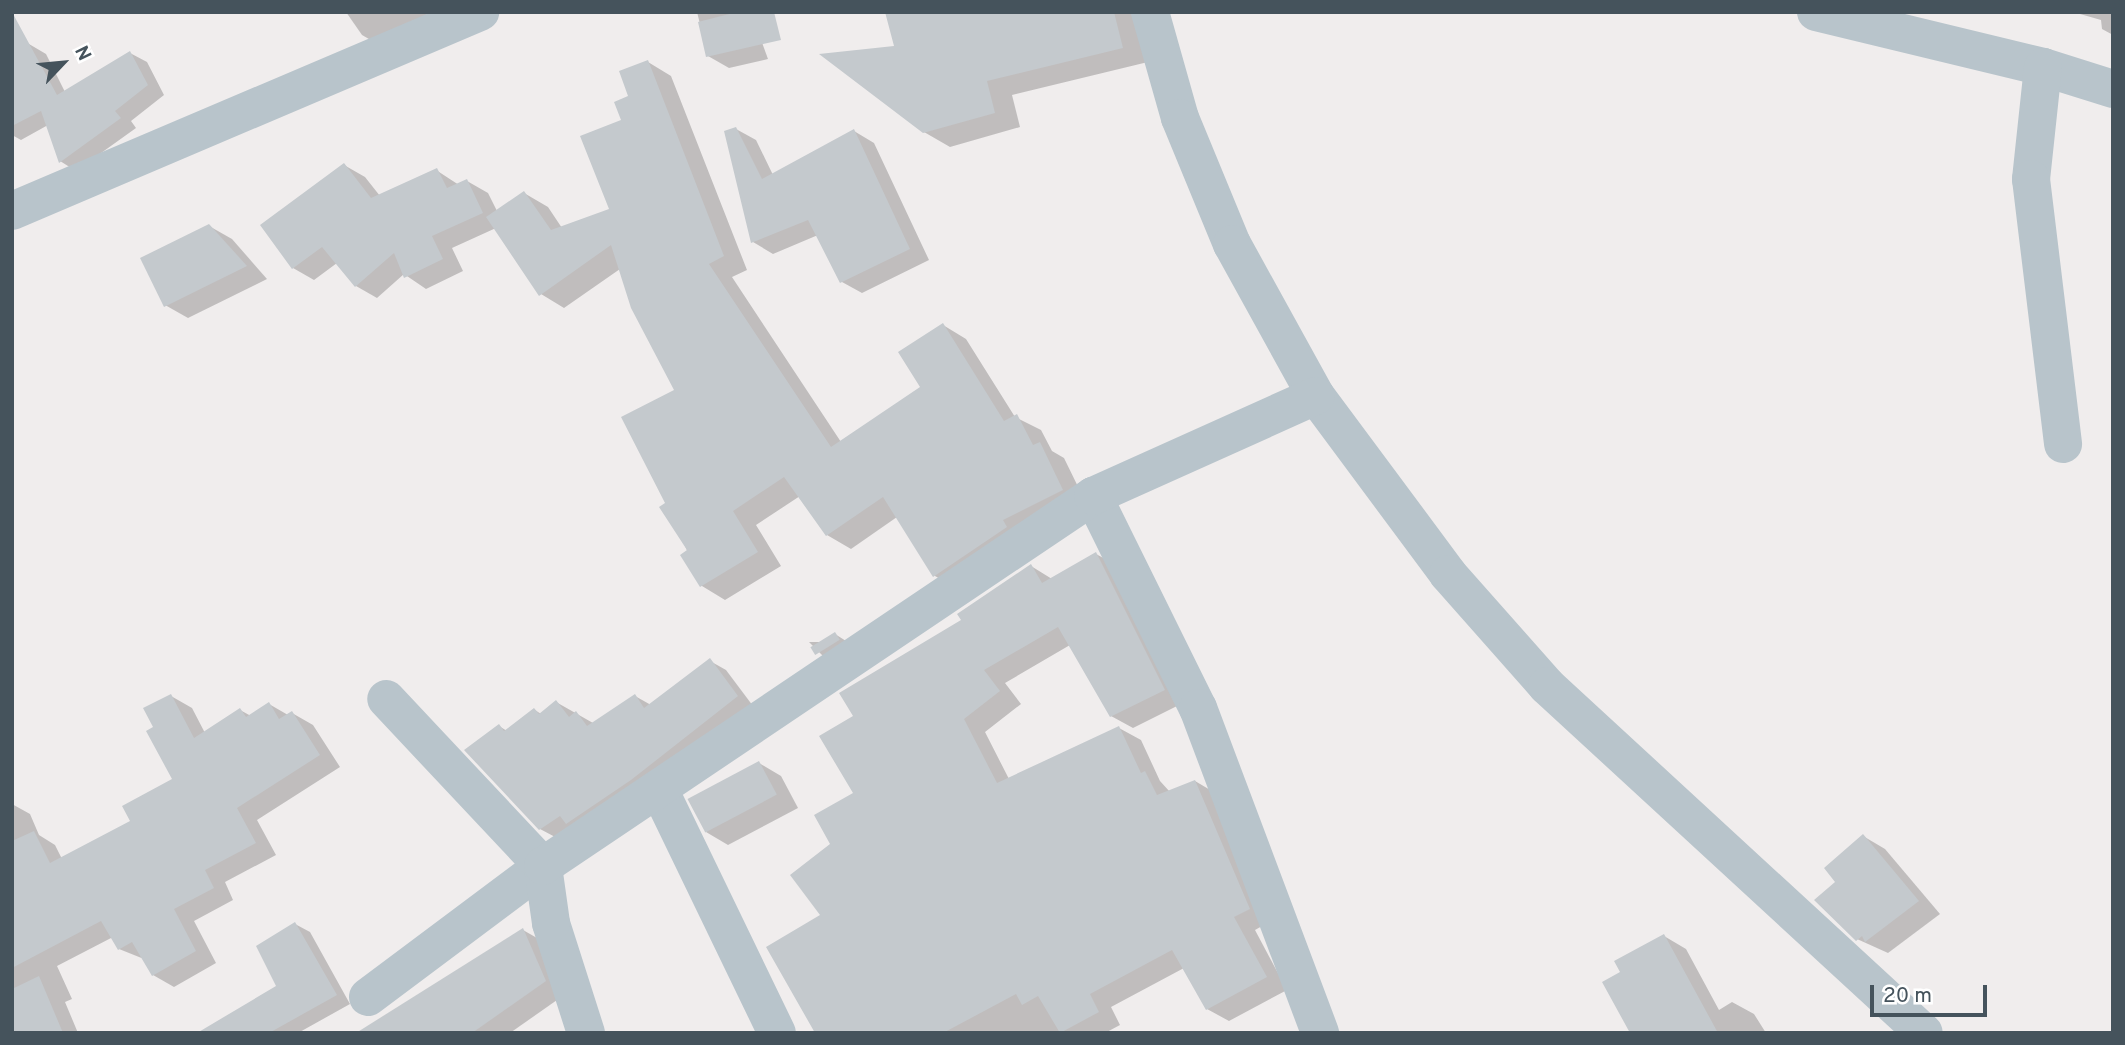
<!DOCTYPE html>
<style>
body{margin:0}
#map{position:relative;width:2125px;height:1045px;overflow:hidden;background:#f0eded;font-family:Overpass,sans-serif}
div>[style]{position:absolute}
.shadow>*{inset:0;background:#0003}
.building>*{inset:0;background:#c4c9cd;transform-origin:0 0}
.street>*{height:38px;margin:-19px;padding:0 19px;transform-origin:19px;border-radius:19px;background:#b8c4cb}
span{translate:-50% -50%;white-space:nowrap;text-align:center;line-height:1.15;-webkit-text-stroke:6px #fff;paint-order:stroke}
.frame{position:absolute;inset:0;border:14px solid #45535c;pointer-events:none}
.north{position:absolute;left:28px;top:28px;width:70px;height:70px;-webkit-text-stroke:5px #fff;paint-order:stroke;rotate:64deg;font-size:19px;font-weight:700;line-height:28px;text-align:center;color:#45535c}
.north::after{content:'';display:block;margin:auto;width:24px;height:32px;background:#45535c;clip-path:polygon(50% 0,100% 100%,50% 72%,0 100%)}
.scale{position:absolute;left:1870px;top:985px;width:117px;height:32px;box-sizing:border-box;border:4px solid #45535c;border-top:0;padding-left:9px;font-size:21px;line-height:24px;white-space:nowrap;color:#45535c;-webkit-text-stroke:5px #fff;paint-order:stroke}
</style>
<div id="map">
<div class="shadow">
<i style="clip-path:polygon(346px 12px,425px 12px,427px 15px,381px 46px,362px 35px)"></i>
<i style="clip-path:polygon(697px 12px,751px 12px,768px 59px,729px 68px,708px 56px)"></i>
<i style="clip-path:polygon(887px 12px,1136px 12px,1148px 62px,1012px 95px,1020px 127px,950px 147px,924px 132px)"></i>
<i style="clip-path:polygon(2073px 12px,2113px 12px,2113px 35px,2102px 29px,2101px 20px)"></i>
<i style="clip-path:polygon(29px 44px,46px 54px,65px 92px,130px 53px,147px 62px,164px 95px,131px 121px,136px 128px,76px 171px,60px 161px,48px 125px,21px 140px,12px 135px,12px 53px)"></i>
<i style="clip-path:polygon(648px 62px,671px 76px,747px 270px,732px 277px,841px 442px,923px 387px,943px 325px,966px 339px,1015px 417px,1041px 430px,1052px 451px,1064px 458px,1086px 503px,958px 589px,935px 576px,897px 517px,851px 549px,827px 535px,800px 496px,756px 525px,781px 566px,725px 600px,702px 586px,667px 503px,676px 390px,620px 269px,564px 308px,541px 294px,496px 228px,452px 248px,463px 271px,426px 289px,404px 274px,377px 298px,356px 286px,337px 263px,314px 280px,293px 268px,344px 165px,365px 177px,380px 196px,436px 170px,459px 185px,467px 181px,488px 193px,497px 211px,524px 193px,548px 207px,562px 228px,612px 210px,623px 121px)"></i>
<i style="clip-path:polygon(736px 129px,756px 140px,773px 175px,854px 131px,874px 143px,929px 260px,862px 293px,842px 282px,818px 235px,773px 254px,753px 242px)"></i>
<i style="clip-path:polygon(209px 226px,232px 239px,267px 279px,188px 318px,165px 305px)"></i>
<i style="clip-path:polygon(1096px 554px,1118px 566px,1185px 702px,1133px 728px,1111px 716px,1070px 645px,1005px 683px,1021px 704px,985px 732px,1009px 779px,1119px 728px,1141px 740px,1160px 781px,1170px 792px,1195px 781px,1217px 794px,1271px 921px,1255px 930px,1287px 990px,1229px 1021px,1207px 1009px,1184px 968px,1111px 1007px,1120px 1025px,1105px 1033px,816px 1033px,768px 947px,823px 915px,832px 844px,856px 793px,855px 717px,1031px 566px,1052px 579px)"></i>
<i style="clip-path:polygon(835px 634px,846px 641px,828px 661px,809px 642px,824px 642px)"></i>
<i style="clip-path:polygon(710px 661px,726px 670px,753px 706px,557px 838px,540px 829px,499px 726px,507px 731px,535px 710px,541px 714px,556px 702px,593px 723px,635px 696px,651px 705px)"></i>
<i style="clip-path:polygon(171px 696px,192px 708px,205px 733px,240px 710px,251px 716px,269px 704px,288px 715px,292px 713px,313px 725px,340px 767px,257px 820px,276px 855px,225px 882px,233px 900px,194px 921px,216px 963px,174px 987px,153px 975px,144px 959px,119px 949px,113px 937px,57px 966px,72px 999px,65px 1002px,78px 1033px,12px 1033px,12px 804px,30px 814px,39px 835px,55px 845px,62px 859px,133px 821px,175px 780px,156px 728px)"></i>
<i style="clip-path:polygon(759px 763px,781px 776px,798px 808px,728px 845px,706px 832px)"></i>
<i style="clip-path:polygon(1863px 836px,1885px 849px,1940px 914px,1888px 953px,1857px 939px)"></i>
<i style="clip-path:polygon(295px 924px,310px 932px,350px 1004px,298px 1033px,203px 1033px,279px 987px)"></i>
<i style="clip-path:polygon(523px 930px,544px 942px,567px 993px,510px 1033px,371px 1033px)"></i>
<i style="clip-path:polygon(1664px 936px,1686px 949px,1719px 1010px,1732px 1002px,1754px 1014px,1766px 1033px,1632px 1033px,1622px 973px)"></i>
</div>
<div class="building">
<i style="clip-path:polygon(12px 12px,57px 95px,130px 51px,148px 85px,115px 111px,121px 118px,59px 163px,41px 111px,12px 126px)"></i>
<i style="clip-path:polygon(737px 12px,774px 12px,781px 40px,706px 57px,698px 22px)"></i>
<i style="clip-path:polygon(885px 12px,1114px 12px,1123px 48px,987px 81px,995px 113px,923px 133px,819px 54px,894px 46px)"></i>
<i style="clip-path:polygon(648px 60px,724px 256px,709px 264px,831px 447px,920px 387px,898px 352px,943px 323px,1004px 421px,1017px 414px,1033px 445px,1040px 442px,1063px 490px,1003px 520px,1007px 527px,933px 577px,883px 497px,826px 536px,784px 477px,733px 511px,758px 552px,700px 587px,680px 555px,687px 550px,659px 507px,665px 503px,621px 417px,674px 390px,631px 308px,611px 245px,539px 296px,486px 217px,524px 191px,551px 230px,609px 209px,580px 136px,621px 120px,614px 102px,628px 96px,619px 71px)"></i>
<i style="clip-path:polygon(736px 127px,762px 179px,854px 129px,910px 249px,840px 283px,808px 220px,751px 243px,724px 131px)"></i>
<i style="clip-path:polygon(344px 163px,371px 198px,437px 168px,447px 188px,467px 179px,483px 213px,432px 236px,443px 259px,404px 278px,394px 253px,355px 287px,322px 247px,292px 269px,260px 225px)"></i>
<i style="clip-path:polygon(209px 224px,247px 266px,164px 307px,140px 258px)"></i>
<i style="clip-path:polygon(1096px 552px,1165px 690px,1110px 717px,1058px 627px,984px 670px,1000px 691px,964px 719px,997px 783px,1119px 726px,1141px 773px,1145px 771px,1157px 795px,1195px 780px,1250px 909px,1234px 917px,1267px 977px,1206px 1010px,1172px 950px,1090px 994px,1099px 1012px,1060px 1033px,1038px 996px,1022px 1005px,1016px 994px,943px 1033px,815px 1033px,766px 947px,820px 915px,790px 875px,830px 844px,814px 815px,853px 793px,819px 736px,853px 716px,839px 693px,961px 620px,957px 614px,1031px 564px,1042px 583px)"></i>
<i style="left:835px;top:632px;width:9px;height:29px;rotate:58deg"></i>
<i style="clip-path:polygon(710px 658px,738px 696px,631px 780px,566px 824px,560px 816px,539px 830px,464px 750px,499px 724px,504px 731px,534px 708px,539px 714px,556px 700px,569px 717px,576px 711px,587px 726px,635px 694px,644px 708px)"></i>
<i style="clip-path:polygon(171px 694px,194px 738px,240px 708px,246px 717px,269px 702px,279px 719px,292px 711px,320px 755px,237px 808px,256px 843px,205px 870px,214px 888px,174px 909px,196px 951px,152px 976px,132px 942px,118px 950px,101px 921px,12px 968px,12px 841px,34px 831px,50px 863px,130px 821px,122px 806px,172px 779px,146px 731px,153px 727px,143px 708px)"></i>
<i style="left:759px;top:761px;width:38px;height:81px;rotate:62deg"></i>
<i style="clip-path:polygon(1863px 834px,1919px 901px,1865px 942px,1862px 936px,1856px 941px,1814px 900px,1835px 882px,1824px 868px)"></i>
<i style="clip-path:polygon(295px 922px,337px 995px,269px 1033px,197px 1033px,276px 986px,256px 946px)"></i>
<i style="clip-path:polygon(523px 928px,546px 981px,472px 1033px,356px 1033px)"></i>
<i style="clip-path:polygon(1664px 934px,1718px 1033px,1630px 1033px,1602px 982px,1620px 972px,1614px 961px)"></i>
<i style="clip-path:polygon(39px 976px,63px 1033px,12px 1033px,12px 989px)"></i>
</div>
<div class="street">
<i style="left:1150px;top:12px;width:110px;rotate:74.2deg"></i>
<i style="left:1180px;top:118px;width:136px;rotate:67.6deg"></i>
<i style="left:1232px;top:244px;width:174px;rotate:61.1deg"></i>
<i style="left:1316px;top:396px;width:222px;rotate:53.4deg"></i>
<i style="left:1448px;top:574px;width:149px;rotate:48.5deg"></i>
<i style="left:1547px;top:686px;width:512px;rotate:42.63deg"></i>
<i style="left:1816px;top:12px;width:234px;rotate:13.6deg"></i>
<i style="left:2043px;top:67px;width:73px;rotate:17.4deg"></i>
<i style="left:2043px;top:67px;width:113px;rotate:96.1deg"></i>
<i style="left:2031px;top:179px;width:267px;rotate:83.1deg"></i>
<i style="left:12px;top:211px;width:509px;rotate:-23.04deg"></i>
<i style="left:1093px;top:496px;width:237px;rotate:63.7deg"></i>
<i style="left:1198px;top:708px;width:347px;rotate:69.4deg"></i>
<i style="left:659px;top:789px;width:271px;rotate:64.2deg"></i>
<i style="left:368px;top:997px;width:219px;rotate:-36.8deg"></i>
<i style="left:543px;top:866px;width:229px;rotate:-133.2deg"></i>
<i style="left:586px;top:1033px;width:115px;rotate:-107.7deg"></i>
<i style="left:551px;top:923px;width:58px;rotate:-98deg"></i>
<i style="left:543px;top:866px;width:663px;rotate:-33.93deg"></i>
<i style="left:1093px;top:496px;width:244px;rotate:-24.2deg"></i>
</div>
<div class="frame"></div>
<div class="north">N</div>
<div class="scale">20 m</div>
</div>
